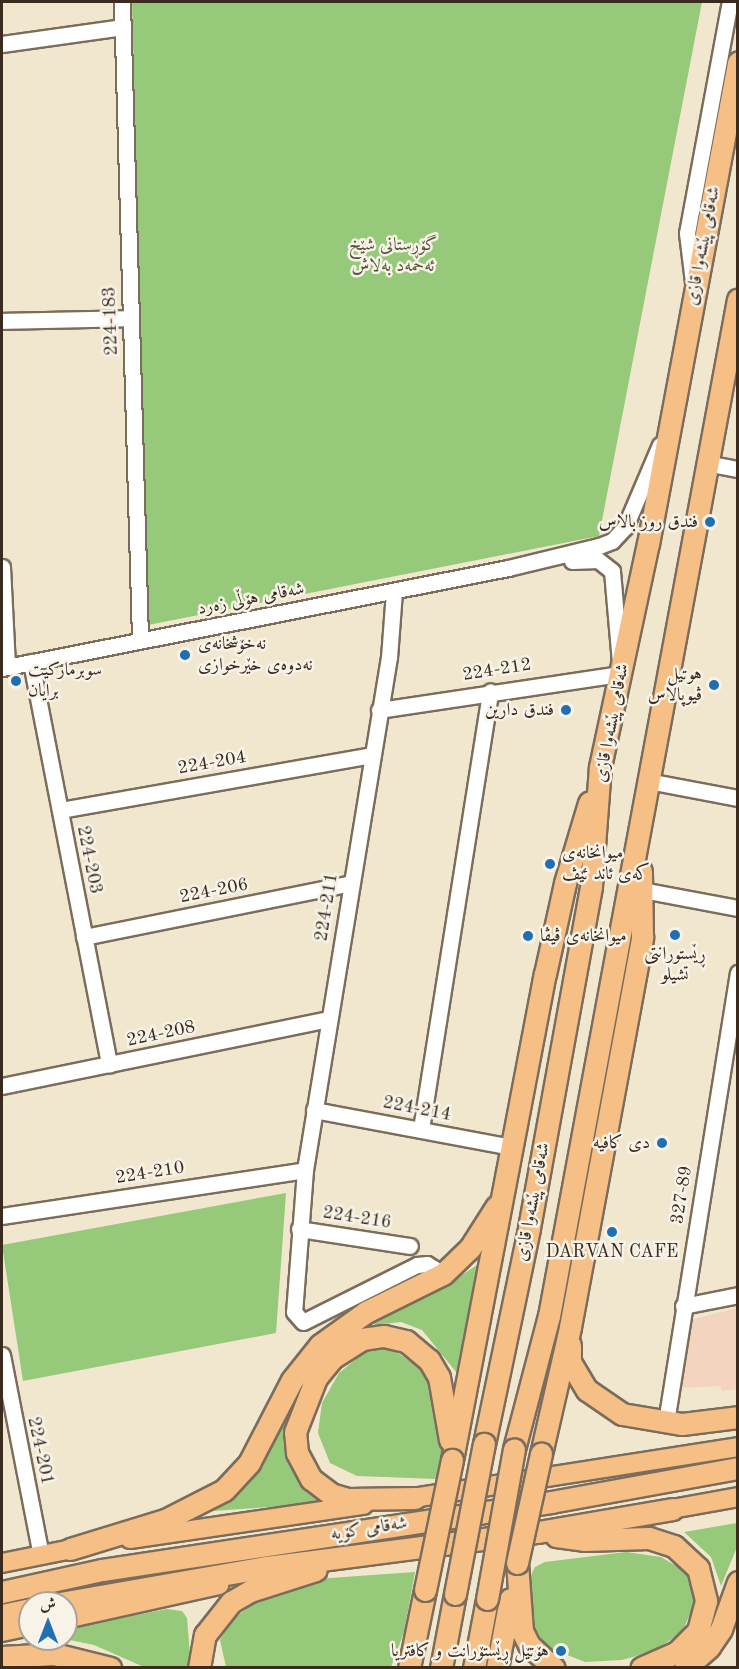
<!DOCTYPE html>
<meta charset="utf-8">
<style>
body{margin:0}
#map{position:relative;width:739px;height:1669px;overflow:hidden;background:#f1e7ce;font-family:"Old Standard TT",Amiri,serif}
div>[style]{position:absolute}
.built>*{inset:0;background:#f3d4be}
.green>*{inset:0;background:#96c979}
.roads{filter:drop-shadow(2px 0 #7b6c5c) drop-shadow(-2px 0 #7b6c5c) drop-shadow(0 2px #7b6c5c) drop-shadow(0 -2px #7b6c5c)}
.minor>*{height:15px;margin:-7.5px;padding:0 7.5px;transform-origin:7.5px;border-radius:7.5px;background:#fff}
.major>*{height:18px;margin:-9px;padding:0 9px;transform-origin:9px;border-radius:9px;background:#f5bf86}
.highway>*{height:21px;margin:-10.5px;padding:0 10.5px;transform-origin:10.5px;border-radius:10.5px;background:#f5bf86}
.bridges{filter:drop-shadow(2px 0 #7b6c5c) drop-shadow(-2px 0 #7b6c5c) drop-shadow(0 2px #7b6c5c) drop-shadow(0 -2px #7b6c5c)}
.highway-bridge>*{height:21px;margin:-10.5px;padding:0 10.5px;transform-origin:10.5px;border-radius:10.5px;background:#f5bf86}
.dots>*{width:16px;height:16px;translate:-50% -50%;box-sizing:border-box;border:3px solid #f7f3e8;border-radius:50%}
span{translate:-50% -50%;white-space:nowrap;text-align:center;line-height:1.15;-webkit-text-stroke:5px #f7f3e8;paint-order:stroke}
.park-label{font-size:18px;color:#525235}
.street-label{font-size:18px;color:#3b2a1e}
.poi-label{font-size:18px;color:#3b2a1e}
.right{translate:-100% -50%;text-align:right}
.left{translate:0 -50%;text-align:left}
.frame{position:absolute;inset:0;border:3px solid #3b2a1e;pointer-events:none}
.north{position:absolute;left:18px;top:1591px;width:60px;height:60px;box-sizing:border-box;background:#f7f3e8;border:2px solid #aca397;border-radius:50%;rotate:0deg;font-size:16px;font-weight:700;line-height:24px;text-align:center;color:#3b2a1e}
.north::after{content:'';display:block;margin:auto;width:21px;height:27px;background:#1f6fb2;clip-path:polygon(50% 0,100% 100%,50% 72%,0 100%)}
</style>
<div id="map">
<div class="built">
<i style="clip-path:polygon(737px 1308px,737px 1389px,722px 1391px,720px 1386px,681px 1388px,693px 1319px)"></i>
</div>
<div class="green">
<i style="clip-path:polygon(132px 2px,702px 2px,599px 536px,148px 625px)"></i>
<i style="clip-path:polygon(286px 1193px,276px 1333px,23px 1381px,2px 1245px)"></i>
<i style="clip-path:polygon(483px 1261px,457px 1373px,422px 1330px,401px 1322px,375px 1325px,371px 1320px,438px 1291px)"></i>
<i style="clip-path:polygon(391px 1348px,422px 1370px,433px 1394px,444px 1437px,437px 1479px,357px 1476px,330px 1463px,318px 1433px,322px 1403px,339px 1373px,366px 1351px)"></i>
<i style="clip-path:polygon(279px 1426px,284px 1427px,288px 1460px,302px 1486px,324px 1503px,213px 1511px,245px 1481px,269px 1448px)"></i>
<i style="clip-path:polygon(737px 1523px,737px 1547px,721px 1586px,711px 1557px,684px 1532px)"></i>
<i style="clip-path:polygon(626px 1552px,661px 1557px,683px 1570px,691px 1581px,695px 1603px,682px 1632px,654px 1651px,622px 1660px,585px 1662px,547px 1647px,534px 1627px,530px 1605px,530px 1577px,535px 1567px,545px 1562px)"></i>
<i style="clip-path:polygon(415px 1572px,404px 1632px,391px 1667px,226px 1667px,220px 1640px,232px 1620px,258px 1600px,302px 1580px)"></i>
<i style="clip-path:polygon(167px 1609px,182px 1611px,187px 1618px,191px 1667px,144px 1667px,94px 1645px,65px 1639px,66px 1629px)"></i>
</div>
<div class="roads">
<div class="minor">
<i style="left:122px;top:2px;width:638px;rotate:88.38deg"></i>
<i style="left:2px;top:44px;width:122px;rotate:-8deg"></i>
<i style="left:693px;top:282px;width:49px;rotate:-97deg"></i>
<i style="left:687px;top:233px;width:235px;rotate:-79.5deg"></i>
<i style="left:2px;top:321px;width:128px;rotate:-1.3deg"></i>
<i style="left:706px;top:463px;width:33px;rotate:11deg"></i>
<i style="left:2px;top:567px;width:100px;rotate:87.1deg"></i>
<i style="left:394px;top:591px;width:66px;rotate:94.3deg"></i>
<i style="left:389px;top:657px;width:520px;rotate:99.3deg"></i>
<i style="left:305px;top:1170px;width:142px;rotate:94.4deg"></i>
<i style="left:294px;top:1312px;width:13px;rotate:48deg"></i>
<i style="left:303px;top:1322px;width:127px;rotate:-26.6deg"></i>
<i style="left:417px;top:1265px;width:10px;rotate:-6deg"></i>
<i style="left:427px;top:1264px;width:19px;rotate:32deg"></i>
<i style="left:31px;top:662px;width:410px;rotate:79deg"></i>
<i style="left:2px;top:668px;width:516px;rotate:-11.18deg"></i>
<i style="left:508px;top:568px;width:94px;rotate:-13.6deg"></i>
<i style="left:599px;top:546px;width:14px;rotate:-21deg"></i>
<i style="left:612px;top:541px;width:19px;rotate:-47deg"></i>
<i style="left:625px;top:527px;width:89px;rotate:-66.9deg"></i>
<i style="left:379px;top:710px;width:245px;rotate:-8.5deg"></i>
<i style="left:621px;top:674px;width:103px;rotate:-95deg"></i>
<i style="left:612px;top:571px;width:18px;rotate:-142deg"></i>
<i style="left:598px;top:560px;width:26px;rotate:178deg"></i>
<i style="left:648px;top:781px;width:92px;rotate:10.7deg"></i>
<i style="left:60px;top:810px;width:316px;rotate:-10deg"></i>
<i style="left:642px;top:890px;width:98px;rotate:10.6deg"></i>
<i style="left:84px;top:937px;width:272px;rotate:-11.4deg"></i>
<i style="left:2px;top:1086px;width:334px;rotate:-11.6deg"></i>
<i style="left:314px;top:1110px;width:201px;rotate:10.6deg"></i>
<i style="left:421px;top:1129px;width:443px;rotate:-81deg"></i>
<i style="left:2px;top:1216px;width:306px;rotate:-8.6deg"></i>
<i style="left:299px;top:1229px;width:112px;rotate:8.7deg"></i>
<i style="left:683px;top:1306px;width:56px;rotate:-11.3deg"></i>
<i style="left:2px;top:1355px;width:204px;rotate:79deg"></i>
<i style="left:666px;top:1422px;width:455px;rotate:-80.9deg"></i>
</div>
<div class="major">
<i style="left:400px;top:1500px;width:342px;rotate:-8.9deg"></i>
<i style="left:672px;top:1509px;width:67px;rotate:-10.3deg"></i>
<i style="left:130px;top:1539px;width:236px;rotate:-8.3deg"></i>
<i style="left:2px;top:1563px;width:82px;rotate:-11.3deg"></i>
<i style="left:66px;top:1619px;width:157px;rotate:-12.5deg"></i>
<i style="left:2px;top:1632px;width:29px;rotate:-12deg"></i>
</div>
<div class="highway">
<i style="left:570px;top:1345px;width:17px;rotate:90deg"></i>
<i style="left:570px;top:1362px;width:33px;rotate:59deg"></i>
<i style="left:587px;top:1390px;width:42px;rotate:34.4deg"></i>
<i style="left:622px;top:1414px;width:61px;rotate:9.5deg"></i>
<i style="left:682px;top:1424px;width:56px;rotate:-7.1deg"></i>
<i style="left:484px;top:1444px;width:221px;rotate:-78.2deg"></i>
<i style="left:529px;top:1228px;width:348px;rotate:-79.7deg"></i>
<i style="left:591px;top:886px;width:119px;rotate:-85.7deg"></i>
<i style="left:600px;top:767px;width:228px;rotate:-77.9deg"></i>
<i style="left:648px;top:544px;width:490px;rotate:-79.4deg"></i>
<i style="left:514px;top:1449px;width:138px;rotate:-75.3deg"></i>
<i style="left:549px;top:1316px;width:1034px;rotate:-79.47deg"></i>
<i style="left:541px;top:1454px;width:130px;rotate:-77.1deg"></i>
<i style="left:570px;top:1327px;width:397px;rotate:-79.5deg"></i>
<i style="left:642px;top:937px;width:66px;rotate:-90.9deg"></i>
<i style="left:452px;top:1460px;width:495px;rotate:-79.2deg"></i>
<i style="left:545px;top:974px;width:93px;rotate:-77.6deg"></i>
<i style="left:565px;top:883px;width:84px;rotate:-73.3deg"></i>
<i style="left:415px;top:1498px;width:67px;rotate:179.1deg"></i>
<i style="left:348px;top:1499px;width:18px;rotate:-164deg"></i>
<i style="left:331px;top:1494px;width:25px;rotate:-143deg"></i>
<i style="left:311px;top:1479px;width:30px;rotate:-118deg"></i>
<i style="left:297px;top:1453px;width:21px;rotate:-95deg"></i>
<i style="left:295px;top:1432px;width:58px;rotate:-68.7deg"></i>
<i style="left:316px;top:1378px;width:26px;rotate:-51deg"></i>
<i style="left:332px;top:1358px;width:36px;rotate:-32deg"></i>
<i style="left:362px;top:1339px;width:22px;rotate:-8deg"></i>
<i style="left:384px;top:1336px;width:23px;rotate:13deg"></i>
<i style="left:406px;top:1341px;width:30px;rotate:40deg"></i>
<i style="left:429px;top:1360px;width:20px;rotate:60deg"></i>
<i style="left:439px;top:1377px;width:64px;rotate:80.1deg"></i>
<i style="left:556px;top:1536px;width:28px;rotate:8deg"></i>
<i style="left:584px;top:1540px;width:65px;rotate:-1.8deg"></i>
<i style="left:649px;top:1538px;width:26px;rotate:18deg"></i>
<i style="left:674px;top:1546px;width:33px;rotate:43deg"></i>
<i style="left:698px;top:1568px;width:34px;rotate:76deg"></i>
<i style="left:706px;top:1601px;width:31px;rotate:105deg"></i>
<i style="left:698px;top:1631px;width:30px;rotate:135deg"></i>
<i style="left:677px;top:1652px;width:39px;rotate:156deg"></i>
<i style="left:70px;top:1549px;width:99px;rotate:-17deg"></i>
<i style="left:165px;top:1520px;width:66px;rotate:-27deg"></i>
<i style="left:224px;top:1490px;width:37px;rotate:-47deg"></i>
<i style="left:249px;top:1463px;width:93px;rotate:-62.6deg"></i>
<i style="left:292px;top:1380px;width:45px;rotate:-51.3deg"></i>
<i style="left:320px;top:1345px;width:57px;rotate:-35.7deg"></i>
<i style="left:366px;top:1312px;width:86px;rotate:-26.3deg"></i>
<i style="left:443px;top:1274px;width:37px;rotate:-44deg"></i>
<i style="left:470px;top:1248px;width:49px;rotate:-57.6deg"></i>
<i style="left:517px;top:1563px;width:68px;rotate:85.8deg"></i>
<i style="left:522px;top:1631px;width:16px;rotate:63deg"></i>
<i style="left:529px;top:1645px;width:34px;rotate:43deg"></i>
<i style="left:2px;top:1592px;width:102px;rotate:-12.4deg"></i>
<i style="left:102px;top:1570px;width:454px;rotate:-8.6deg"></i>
<i style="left:551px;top:1502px;width:190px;rotate:-10.3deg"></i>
<i style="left:60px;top:1603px;width:210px;rotate:-9.9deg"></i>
<i style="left:267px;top:1567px;width:273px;rotate:-7.4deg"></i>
<i style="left:538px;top:1532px;width:136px;rotate:-9.7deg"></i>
<i style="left:2px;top:1615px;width:29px;rotate:-12deg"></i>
<i style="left:2px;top:1657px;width:52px;rotate:-3.3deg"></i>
<i style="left:54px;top:1654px;width:58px;rotate:14deg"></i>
<i style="left:199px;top:1668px;width:34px;rotate:-80deg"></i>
<i style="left:205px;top:1635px;width:42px;rotate:-51.8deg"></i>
<i style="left:231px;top:1602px;width:22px;rotate:-30deg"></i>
<i style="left:250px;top:1591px;width:69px;rotate:-17.7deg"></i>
<i style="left:409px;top:1668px;width:80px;rotate:-78.4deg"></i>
<i style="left:441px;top:1668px;width:75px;rotate:-79.3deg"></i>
<i style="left:474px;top:1668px;width:70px;rotate:-79.3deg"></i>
<i style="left:497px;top:1668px;width:70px;rotate:-79.3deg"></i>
<i style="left:685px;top:1668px;width:32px;rotate:-41deg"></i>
<i style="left:709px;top:1647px;width:22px;rotate:-56deg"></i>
<i style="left:721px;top:1629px;width:50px;rotate:-70.1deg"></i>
</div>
</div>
<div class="bridges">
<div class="highway-bridge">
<i style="left:517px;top:1563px;width:112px;rotate:-77.6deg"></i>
<i style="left:425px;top:1590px;width:133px;rotate:-78.3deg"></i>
<i style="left:455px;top:1594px;width:153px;rotate:-79.1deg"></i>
<i style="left:487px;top:1599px;width:152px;rotate:-79.8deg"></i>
</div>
</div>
<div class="dots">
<i style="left:710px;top:522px;background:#1f6fb2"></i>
<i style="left:185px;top:655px;background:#1f6fb2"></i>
<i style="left:16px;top:681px;background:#1f6fb2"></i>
<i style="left:714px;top:685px;background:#1f6fb2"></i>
<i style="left:566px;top:710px;background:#1f6fb2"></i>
<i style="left:550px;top:864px;background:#1f6fb2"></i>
<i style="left:675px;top:935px;background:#1f6fb2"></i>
<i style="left:528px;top:936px;background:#1f6fb2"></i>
<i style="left:662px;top:1143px;background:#1f6fb2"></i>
<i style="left:612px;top:1232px;background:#1f6fb2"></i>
<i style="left:561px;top:1651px;background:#1f6fb2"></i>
</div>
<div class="park-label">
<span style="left:393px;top:256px">گۆڕستانی شێخ<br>ئەحمەد بەلاش</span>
</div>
<div class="street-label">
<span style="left:703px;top:246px;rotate:-79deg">شەقامی پێشەوا قازی</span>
<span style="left:111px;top:321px;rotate:-92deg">224-183</span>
<span style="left:251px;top:599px;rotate:-11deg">شەقامی هۆڵی زەرد</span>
<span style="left:497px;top:670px;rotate:-9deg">224-212</span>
<span style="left:612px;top:723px;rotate:-79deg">شەقامی پێشەوا قازی</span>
<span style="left:212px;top:763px;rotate:-10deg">224-204</span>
<span style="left:89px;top:860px;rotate:79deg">224-203</span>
<span style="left:214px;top:891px;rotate:-11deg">224-206</span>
<span style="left:327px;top:907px;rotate:-81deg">224-211</span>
<span style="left:161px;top:1034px;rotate:-12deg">224-208</span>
<span style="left:417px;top:1109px;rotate:11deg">224-214</span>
<span style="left:150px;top:1173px;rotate:-9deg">224-210</span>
<span style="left:682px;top:1195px;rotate:-81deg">327-89</span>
<span style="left:533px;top:1202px;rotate:-79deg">شەقامی پێشەوا قازی</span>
<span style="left:357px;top:1218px;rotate:9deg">224-216</span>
<span style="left:40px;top:1451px;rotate:78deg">224-201</span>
<span style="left:369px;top:1529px;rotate:-9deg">شەقامی کۆیە</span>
</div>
<div class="poi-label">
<span class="right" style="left:698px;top:522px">فندق روز بالاس</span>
<span class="left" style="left:198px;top:655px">نەخۆشخانەی<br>نەدوەی خێرخوازی</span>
<span class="left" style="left:28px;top:681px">سوبرماركيت<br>برايان</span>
<span class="right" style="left:702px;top:685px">هوتیل<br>ڤیوپالاس</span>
<span class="right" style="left:554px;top:710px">فندق دارين</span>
<span class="left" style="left:562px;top:864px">میوانخانەی<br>کەی ئاند ئێڤ</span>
<span class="left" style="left:540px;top:936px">میوانخانەی ڤیڤا</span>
<span style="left:675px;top:965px">ڕێستورانتی<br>تشیلو</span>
<span class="right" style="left:650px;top:1143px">دى كافيه</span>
<span style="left:612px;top:1252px">DARVAN CAFE</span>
<span class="right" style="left:549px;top:1651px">هۆتێل ڕێستۆرانت و کافتریا</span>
</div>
<div class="frame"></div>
<div class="north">ش</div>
</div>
